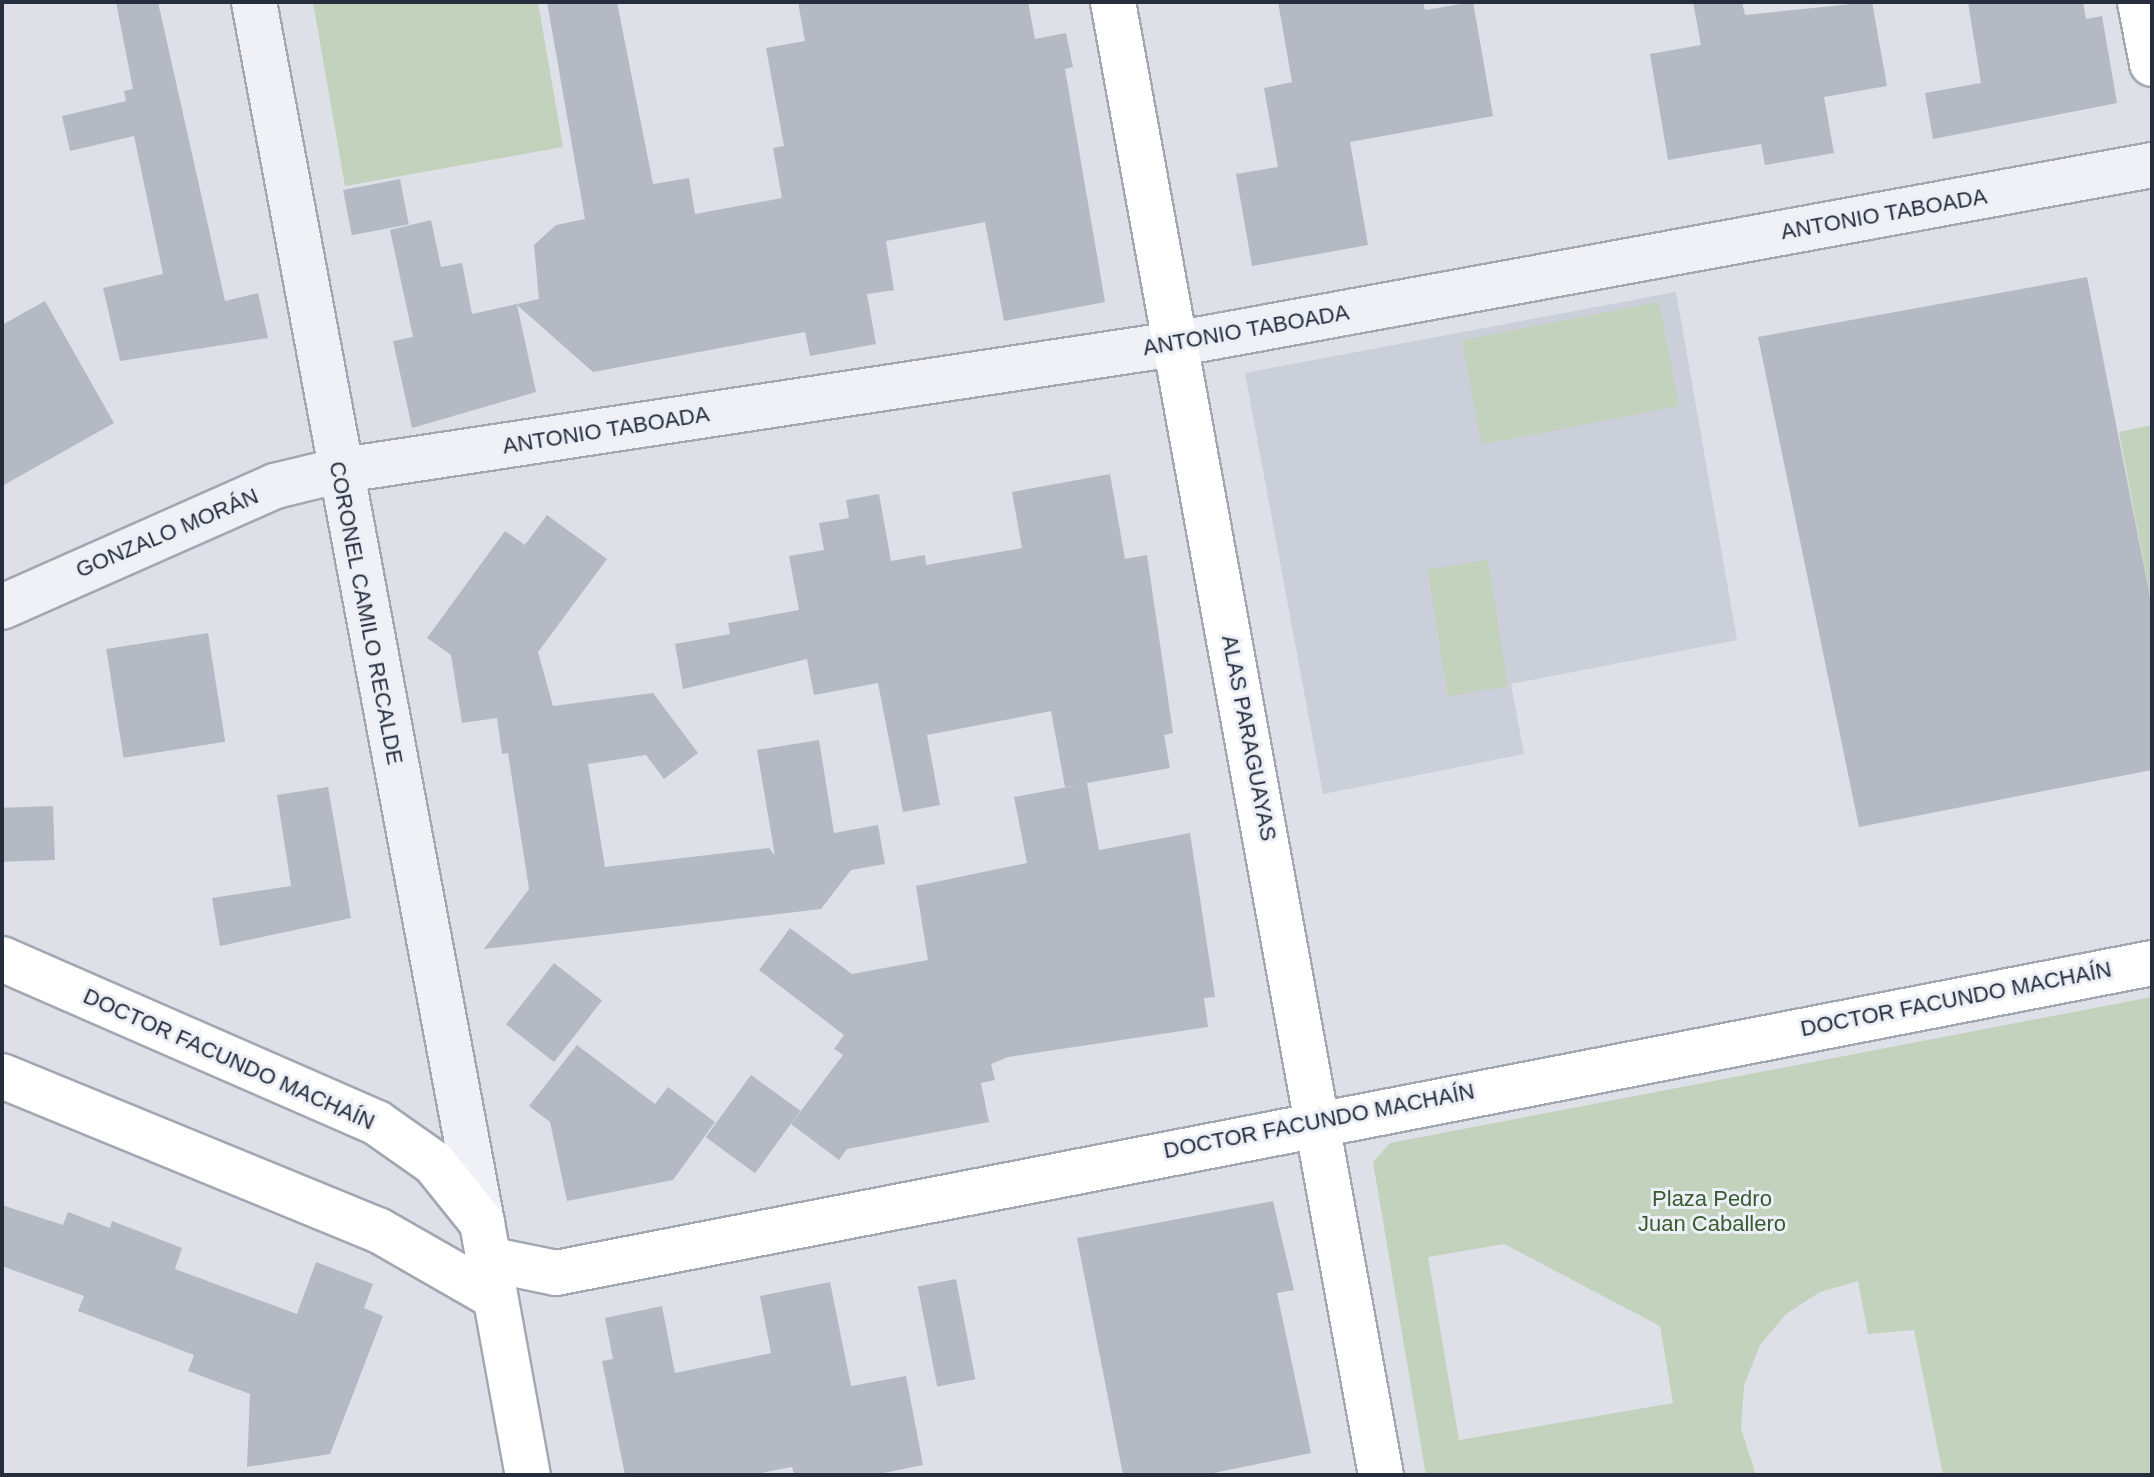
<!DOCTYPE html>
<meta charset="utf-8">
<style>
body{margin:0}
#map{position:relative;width:2154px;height:1477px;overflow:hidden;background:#dde0e7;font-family:Arial,sans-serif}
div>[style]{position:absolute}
.built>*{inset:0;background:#cbcfd9}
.green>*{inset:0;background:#c2d2bd;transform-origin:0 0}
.building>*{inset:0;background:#b4b9c4;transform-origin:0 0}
.roads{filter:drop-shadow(2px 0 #a2a7b1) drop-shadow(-2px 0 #a2a7b1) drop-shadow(0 2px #a2a7b1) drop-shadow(0 -2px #a2a7b1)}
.street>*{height:44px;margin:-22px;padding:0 22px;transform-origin:22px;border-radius:22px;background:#eff1f6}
.secondary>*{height:44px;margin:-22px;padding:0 22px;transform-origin:22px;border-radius:22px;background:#fff}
span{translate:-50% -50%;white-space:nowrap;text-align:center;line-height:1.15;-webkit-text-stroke:6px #eceff5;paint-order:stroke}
.street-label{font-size:22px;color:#262e3e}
.park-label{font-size:22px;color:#385b32}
.frame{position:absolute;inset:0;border:4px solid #262e3e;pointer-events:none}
</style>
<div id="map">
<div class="built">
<i style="clip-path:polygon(1676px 292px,1737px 640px,1511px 684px,1524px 754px,1323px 794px,1245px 373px)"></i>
</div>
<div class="green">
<i style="clip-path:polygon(313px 2px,538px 2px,563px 147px,345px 186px)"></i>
<i style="left:1659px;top:302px;width:106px;height:201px;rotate:79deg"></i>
<i style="clip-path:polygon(2152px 425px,2152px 607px,2119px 432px)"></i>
<i style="left:1488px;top:560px;width:128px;height:61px;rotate:81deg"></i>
<i style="clip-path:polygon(evenodd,2152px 997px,2152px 1475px,1943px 1475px,1914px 1330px,1868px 1334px,1858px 1281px,1820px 1292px,1786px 1314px,1760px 1345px,1744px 1385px,1741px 1429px,1756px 1475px,1426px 1475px,1373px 1162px,1390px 1143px,2152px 997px,1504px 1244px,1660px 1326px,1673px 1403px,1459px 1440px,1428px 1257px,1504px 1244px)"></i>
</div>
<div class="building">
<i style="clip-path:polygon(116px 2px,158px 2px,225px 301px,258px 293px,268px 338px,120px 361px,103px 288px,163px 274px,134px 136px,70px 151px,62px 116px,126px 101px,124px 91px,133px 89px)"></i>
<i style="clip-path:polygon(547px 2px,617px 2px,653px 184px,689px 178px,695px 214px,782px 198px,773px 148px,784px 146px,766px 48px,805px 41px,798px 2px,1028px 2px,1035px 39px,1066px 33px,1073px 67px,1065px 69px,1105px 302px,1004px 321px,985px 222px,886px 241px,894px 290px,867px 294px,876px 344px,810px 356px,805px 332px,593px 372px,517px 305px,536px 392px,412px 428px,393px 341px,413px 337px,390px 230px,431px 220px,441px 267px,462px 263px,472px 314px,539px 299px,534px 245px,556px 225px,585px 219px)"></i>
<i style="clip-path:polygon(1278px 2px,1423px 2px,1425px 10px,1473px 2px,1493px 116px,1350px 142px,1368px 245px,1252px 266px,1236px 174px,1278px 167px,1264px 88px,1292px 82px)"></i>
<i style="clip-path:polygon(1693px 2px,1742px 2px,1745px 15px,1872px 2px,1887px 86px,1824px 97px,1834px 153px,1765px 165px,1761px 144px,1668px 160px,1650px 54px,1701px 45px)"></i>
<i style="clip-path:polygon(1968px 2px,2083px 2px,2086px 19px,2102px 16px,2117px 103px,1933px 139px,1925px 93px,1981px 83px)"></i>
<i style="left:400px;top:179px;width:46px;height:58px;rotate:79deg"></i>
<i style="clip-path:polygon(2087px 277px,2152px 607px,2152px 770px,1859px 827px,1758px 337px)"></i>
<i style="clip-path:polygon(45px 301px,114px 423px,2px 486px,2px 325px)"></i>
<i style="clip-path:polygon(1110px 474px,1125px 559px,1147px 555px,1173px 733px,1164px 735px,1170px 768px,1087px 783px,1099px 850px,1190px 833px,1215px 997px,1204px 998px,1208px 1027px,1008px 1057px,991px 1064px,995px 1080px,981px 1083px,989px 1122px,847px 1149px,839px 1160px,791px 1124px,843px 1055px,834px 1049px,844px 1035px,759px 970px,790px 928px,852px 974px,928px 960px,916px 886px,1027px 863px,1014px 797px,1078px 785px,1065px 787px,1051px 711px,927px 735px,940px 805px,903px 812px,878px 683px,814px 695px,807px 659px,683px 689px,675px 644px,730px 634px,728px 623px,799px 610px,789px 556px,824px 550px,819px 523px,849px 518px,846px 500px,879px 494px,891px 561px,925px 555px,926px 565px,1022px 548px,1012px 492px)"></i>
<i style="clip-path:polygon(547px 515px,607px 559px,538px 652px,553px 706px,653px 693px,698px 753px,664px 779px,646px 755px,588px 764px,605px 867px,769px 848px,775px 856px,757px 750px,819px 740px,834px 833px,878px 825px,885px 864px,851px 870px,821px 909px,484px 949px,529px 889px,508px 753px,502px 754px,497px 718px,462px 723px,451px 655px,427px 638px,505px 531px,525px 545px)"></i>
<i style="left:208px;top:633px;width:110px;height:103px;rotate:81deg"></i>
<i style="clip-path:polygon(328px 787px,351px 918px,220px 946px,212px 898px,291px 886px,277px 795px)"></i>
<i style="left:53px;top:806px;width:54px;height:51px;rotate:88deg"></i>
<i style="left:554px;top:963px;width:61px;height:78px;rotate:38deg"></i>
<i style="clip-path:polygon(577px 1045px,655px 1104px,668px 1087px,715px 1122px,673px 1180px,567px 1201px,550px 1122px,529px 1106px)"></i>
<i style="left:751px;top:1075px;width:61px;height:77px;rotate:36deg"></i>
<i style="clip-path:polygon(1273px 1201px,1294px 1290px,1277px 1293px,1311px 1453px,1204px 1475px,1123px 1475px,1077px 1238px)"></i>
<i style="clip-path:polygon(2px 1205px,63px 1225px,68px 1212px,110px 1228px,112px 1221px,182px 1248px,175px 1269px,297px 1314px,316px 1262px,373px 1284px,364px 1308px,383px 1316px,330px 1454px,247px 1467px,250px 1394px,188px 1371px,194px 1355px,78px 1311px,84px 1296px,2px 1266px)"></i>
<i style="left:956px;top:1279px;width:102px;height:39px;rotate:79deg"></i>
<i style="clip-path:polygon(830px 1282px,851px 1386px,906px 1376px,923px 1465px,874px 1475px,794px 1475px,792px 1467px,751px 1475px,625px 1475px,602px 1361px,613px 1359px,605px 1318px,662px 1306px,675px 1373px,771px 1353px,760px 1296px)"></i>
</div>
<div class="roads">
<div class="street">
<i style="left:254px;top:2px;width:1242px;rotate:79.42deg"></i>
<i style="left:2px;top:607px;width:299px;rotate:-23.9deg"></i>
<i style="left:275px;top:486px;width:64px;rotate:-13.6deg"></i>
<i style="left:337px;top:471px;width:848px;rotate:-8.62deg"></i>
<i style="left:1175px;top:344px;width:993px;rotate:-10.38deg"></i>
</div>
<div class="secondary">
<i style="left:1113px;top:2px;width:1497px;rotate:79.69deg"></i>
<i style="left:2140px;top:2px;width:63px;rotate:79deg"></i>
<i style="left:2px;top:959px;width:409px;rotate:23.6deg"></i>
<i style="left:377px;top:1123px;width:70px;rotate:35.1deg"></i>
<i style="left:434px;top:1163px;width:77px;rotate:51.3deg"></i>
<i style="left:482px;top:1223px;width:256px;rotate:79.7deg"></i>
<i style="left:2px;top:1076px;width:406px;rotate:22.3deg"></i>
<i style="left:378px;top:1230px;width:135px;rotate:29.8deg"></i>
<i style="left:488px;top:1259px;width:69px;rotate:11.6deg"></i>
<i style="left:556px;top:1273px;width:1626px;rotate:-10.99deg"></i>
</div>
</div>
<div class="street-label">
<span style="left:1884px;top:214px;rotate:-10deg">ANTONIO TABOADA</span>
<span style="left:1246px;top:330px;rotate:-10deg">ANTONIO TABOADA</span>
<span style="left:606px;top:430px;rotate:-9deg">ANTONIO TABOADA</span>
<span style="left:167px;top:533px;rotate:-23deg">GONZALO MORÁN</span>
<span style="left:366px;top:613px;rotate:79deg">CORONEL CAMILO RECALDE</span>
<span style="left:1249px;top:738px;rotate:79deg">ALAS PARAGUAYAS</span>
<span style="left:1956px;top:999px;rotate:-11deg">DOCTOR FACUNDO MACHAÍN</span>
<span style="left:229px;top:1059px;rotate:24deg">DOCTOR FACUNDO MACHAÍN</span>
<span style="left:1319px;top:1121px;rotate:-11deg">DOCTOR FACUNDO MACHAÍN</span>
</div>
<div class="park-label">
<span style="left:1712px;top:1211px">Plaza Pedro<br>Juan Caballero</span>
</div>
<div class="frame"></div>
</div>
